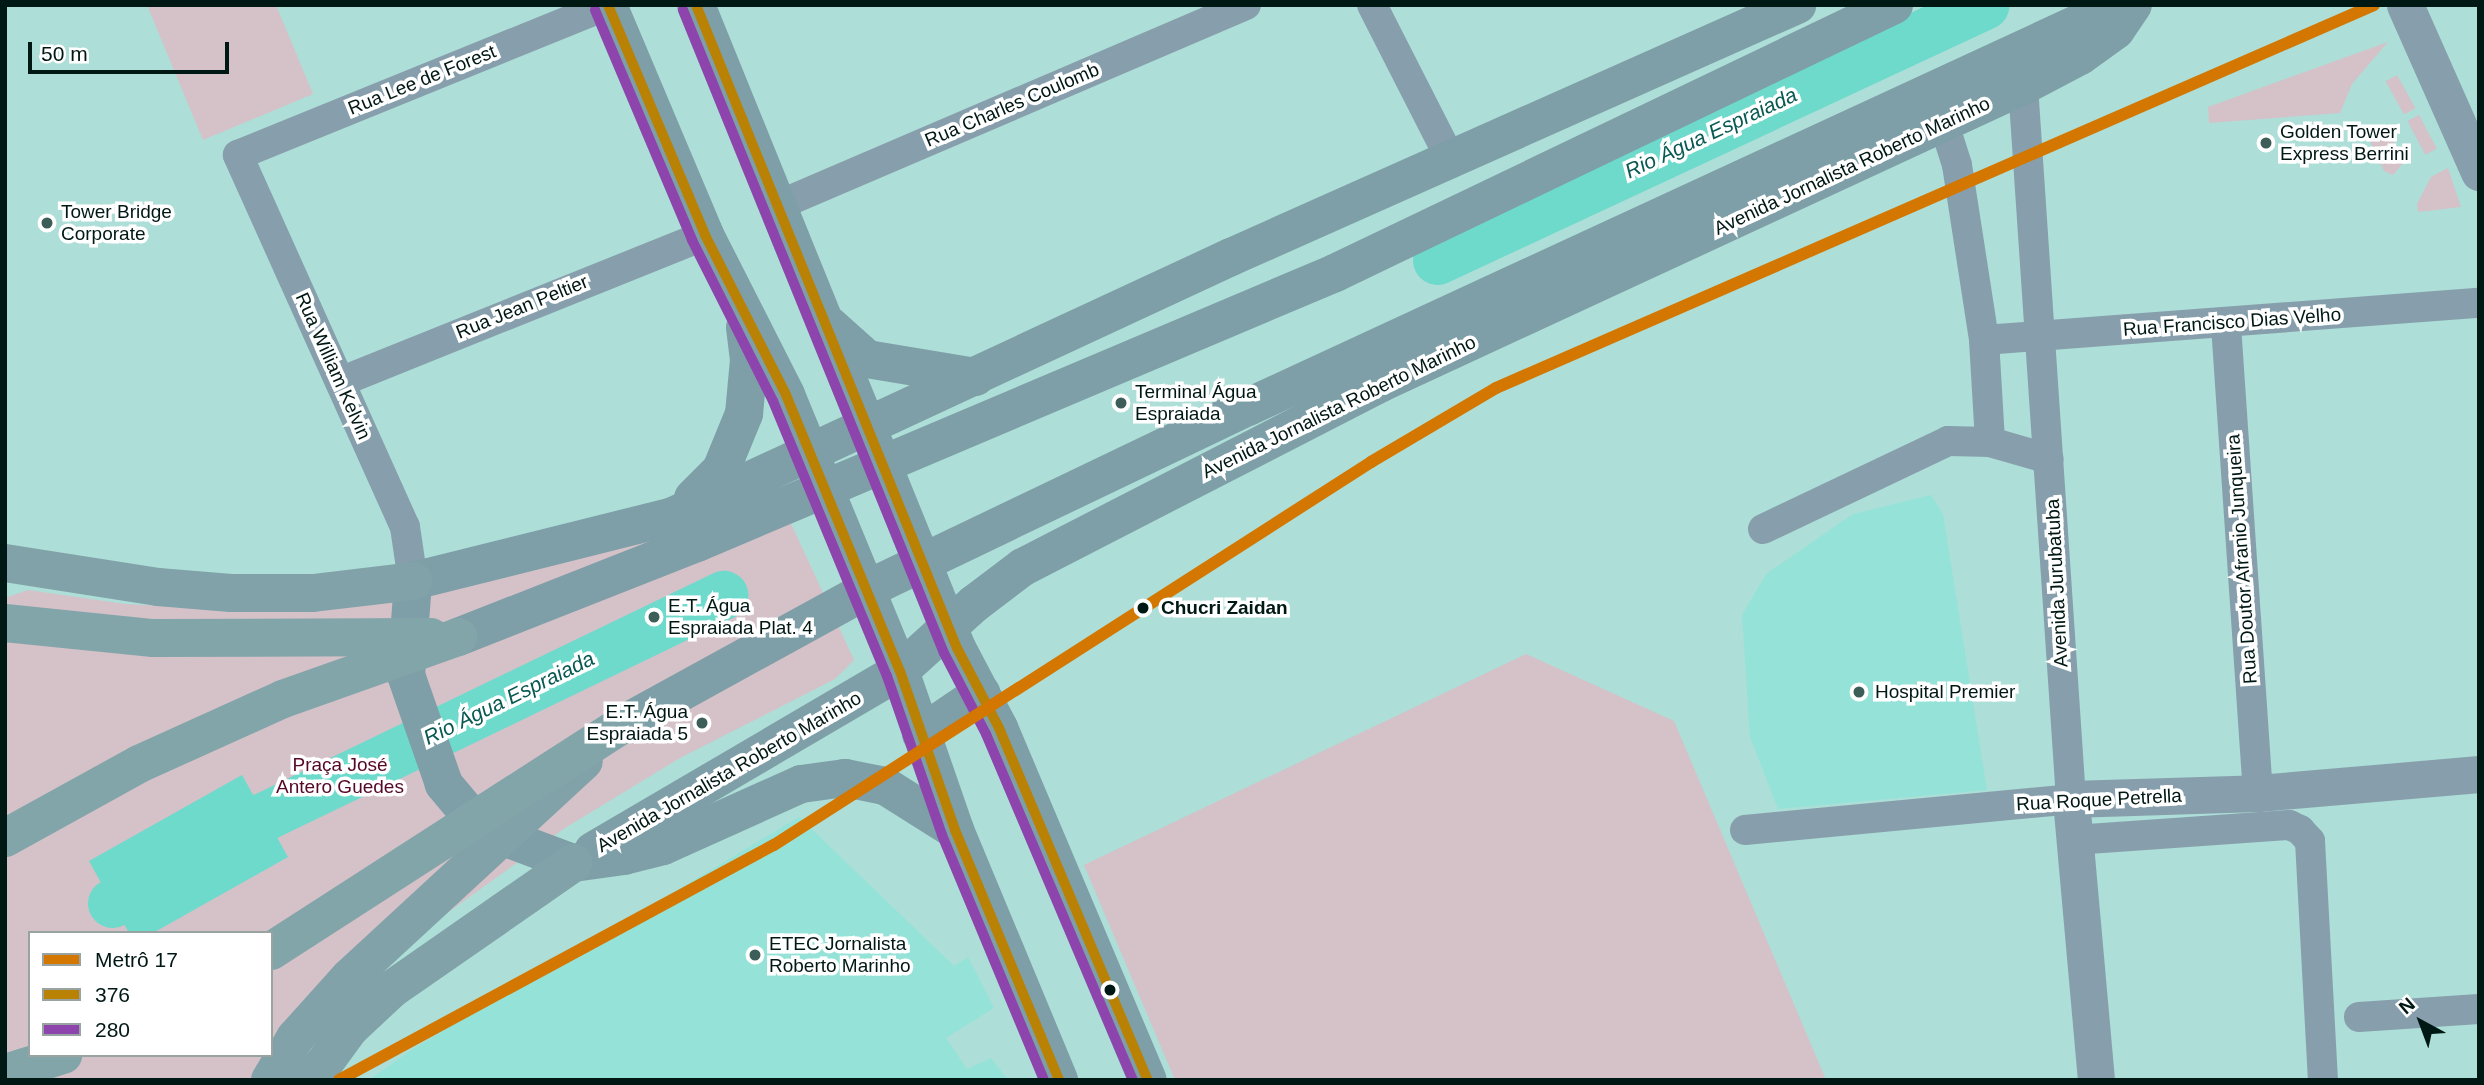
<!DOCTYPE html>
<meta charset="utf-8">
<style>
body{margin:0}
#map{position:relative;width:2484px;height:1085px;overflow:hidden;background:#added7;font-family:Arial,sans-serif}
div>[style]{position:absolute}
.built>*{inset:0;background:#95e3d8}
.green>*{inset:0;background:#d5c1c8;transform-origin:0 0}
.water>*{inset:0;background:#6ddacc}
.river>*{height:49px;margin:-24.5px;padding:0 24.5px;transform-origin:24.5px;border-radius:24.5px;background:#6ddacc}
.minor>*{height:30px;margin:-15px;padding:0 15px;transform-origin:15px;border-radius:15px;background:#879fac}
.tertiary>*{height:37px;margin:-18.5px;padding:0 18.5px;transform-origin:18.5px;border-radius:18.5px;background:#879fac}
.primary>*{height:38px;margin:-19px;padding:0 19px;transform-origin:19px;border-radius:19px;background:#7e9fa7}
.trunk>*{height:38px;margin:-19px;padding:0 19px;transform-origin:19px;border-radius:19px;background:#80a2a8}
.motorway>*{height:38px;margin:-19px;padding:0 19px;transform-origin:19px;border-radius:19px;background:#82a5a9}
.bus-1>*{height:10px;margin:-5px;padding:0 5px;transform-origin:5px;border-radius:5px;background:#b98205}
.bus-2>*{height:10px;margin:-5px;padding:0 5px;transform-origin:5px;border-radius:5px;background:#8e44ad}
.metro-1>*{height:12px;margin:-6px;padding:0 6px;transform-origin:6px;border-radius:6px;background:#d37701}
.dots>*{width:19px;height:19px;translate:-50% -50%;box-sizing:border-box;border:4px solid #fff;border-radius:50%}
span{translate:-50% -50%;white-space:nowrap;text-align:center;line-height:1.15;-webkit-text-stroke:7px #fff;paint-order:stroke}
.street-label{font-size:19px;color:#001814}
.poi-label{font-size:19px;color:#001814}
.left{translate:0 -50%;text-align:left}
.right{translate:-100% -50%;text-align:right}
.stop-label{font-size:19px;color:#001814;font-weight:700}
.park-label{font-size:19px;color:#540826}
.water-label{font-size:21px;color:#075951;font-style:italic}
.frame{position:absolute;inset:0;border:7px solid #001814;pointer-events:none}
.legend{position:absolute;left:28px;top:931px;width:245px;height:126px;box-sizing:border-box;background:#fff;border:2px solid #99a3a1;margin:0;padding:9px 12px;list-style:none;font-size:21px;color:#001814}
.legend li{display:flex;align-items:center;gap:14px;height:35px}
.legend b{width:35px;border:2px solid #99a3a1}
.north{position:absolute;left:2386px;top:987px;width:70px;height:70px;-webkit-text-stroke:5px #fff;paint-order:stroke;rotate:319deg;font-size:19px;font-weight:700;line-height:28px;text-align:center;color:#001814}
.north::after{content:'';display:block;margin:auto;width:24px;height:32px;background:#001814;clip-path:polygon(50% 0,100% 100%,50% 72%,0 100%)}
.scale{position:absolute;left:28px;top:42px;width:201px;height:32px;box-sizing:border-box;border:4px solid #001814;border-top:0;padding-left:9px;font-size:21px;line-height:24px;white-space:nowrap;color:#001814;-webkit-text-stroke:5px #fff;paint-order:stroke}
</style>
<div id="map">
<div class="built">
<i style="clip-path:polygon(1931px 495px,1943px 514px,1987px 790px,1778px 809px,1750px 737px,1742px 615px,1766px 574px,1853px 514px)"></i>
<i style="clip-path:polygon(799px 817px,954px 966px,968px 957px,994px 1008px,946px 1038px,967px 1069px,991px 1058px,1008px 1080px,369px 1080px,411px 1050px)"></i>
</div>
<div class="green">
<i style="clip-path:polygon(147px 5px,276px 5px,313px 94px,203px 140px)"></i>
<i style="clip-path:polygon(2388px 42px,2352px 84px,2340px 113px,2209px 123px,2208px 107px)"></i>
<i style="left:2397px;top:75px;width:38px;height:13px;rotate:61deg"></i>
<i style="left:2419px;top:115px;width:38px;height:13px;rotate:62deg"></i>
<i style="clip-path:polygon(2387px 128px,2403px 163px,2393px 175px,2384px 171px,2368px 137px)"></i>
<i style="clip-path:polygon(2448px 168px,2461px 207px,2418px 212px,2417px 204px,2431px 177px)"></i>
<i style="clip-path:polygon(evenodd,764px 465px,854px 660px,835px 679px,680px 758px,565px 828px,407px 942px,281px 1080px,5px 1080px,5px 598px,28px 590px,125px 604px,218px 609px,444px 582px,764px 465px,30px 933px,271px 933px,271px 1055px,30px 1055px,30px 933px)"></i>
<i style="clip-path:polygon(1526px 654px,1674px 721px,1826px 1080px,1175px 1080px,1084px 865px)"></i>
</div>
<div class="water">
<i style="clip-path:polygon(242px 775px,288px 857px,153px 933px,129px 933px,89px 861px)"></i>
</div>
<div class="river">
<i style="left:1437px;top:260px;width:604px;rotate:-24.99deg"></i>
<i style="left:112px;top:903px;width:176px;rotate:-29.6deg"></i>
<i style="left:265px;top:816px;width:509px;rotate:-25.76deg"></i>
</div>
<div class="minor">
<i style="left:1372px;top:5px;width:172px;rotate:63deg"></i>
<i style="left:1944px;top:124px;width:43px;rotate:72.4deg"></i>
<i style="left:1957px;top:165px;width:177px;rotate:81.2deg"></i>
<i style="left:1984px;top:340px;width:102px;rotate:86.6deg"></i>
<i style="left:779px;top:205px;width:508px;rotate:-23.18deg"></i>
<i style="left:2226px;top:325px;width:469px;rotate:86.1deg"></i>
<i style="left:1984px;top:340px;width:496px;rotate:-4.3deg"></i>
<i style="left:340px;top:382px;width:393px;rotate:-21.9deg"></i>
<i style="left:1763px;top:529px;width:205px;rotate:-25.4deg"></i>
<i style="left:1948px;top:441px;width:42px;rotate:1.4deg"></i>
<i style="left:1990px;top:442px;width:61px;rotate:16.1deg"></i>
<i style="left:413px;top:581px;width:55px;rotate:-98.4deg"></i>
<i style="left:405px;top:527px;width:408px;rotate:-114.2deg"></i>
<i style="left:238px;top:155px;width:398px;rotate:-22.1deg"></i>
<i style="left:1745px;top:830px;width:327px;rotate:-5.4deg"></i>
<i style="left:2071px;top:799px;width:715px;rotate:-93.85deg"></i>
<i style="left:2074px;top:840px;width:216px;rotate:-4deg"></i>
<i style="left:2289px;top:825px;width:12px;rotate:24deg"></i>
<i style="left:2300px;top:830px;width:15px;rotate:48deg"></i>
<i style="left:2310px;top:841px;width:239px;rotate:86.9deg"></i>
<i style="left:2359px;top:1017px;width:120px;rotate:-3.8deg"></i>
</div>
<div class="tertiary">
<i style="left:2405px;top:5px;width:183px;rotate:66.1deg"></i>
<i style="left:2096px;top:1080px;width:282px;rotate:-95.1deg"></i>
<i style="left:2071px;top:799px;width:187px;rotate:-1.8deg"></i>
<i style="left:2258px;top:793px;width:222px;rotate:-4.9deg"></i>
</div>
<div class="primary">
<i style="left:608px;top:5px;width:250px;rotate:67.1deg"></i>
<i style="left:705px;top:235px;width:179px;rotate:63.1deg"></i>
<i style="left:786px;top:395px;width:299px;rotate:67.6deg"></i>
<i style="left:900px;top:671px;width:168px;rotate:70.9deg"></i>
<i style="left:955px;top:830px;width:271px;rotate:67.4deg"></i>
<i style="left:696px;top:5px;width:694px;rotate:67.91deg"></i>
<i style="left:957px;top:648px;width:90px;rotate:62.3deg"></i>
<i style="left:999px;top:728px;width:382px;rotate:67.1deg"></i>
<i style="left:829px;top:325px;width:51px;rotate:41.8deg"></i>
<i style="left:867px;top:359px;width:110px;rotate:9.4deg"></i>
<i style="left:693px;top:498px;width:40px;rotate:-45deg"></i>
<i style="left:721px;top:470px;width:61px;rotate:-67.7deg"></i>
<i style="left:744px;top:414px;width:54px;rotate:-84.7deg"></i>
<i style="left:749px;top:360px;width:33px;rotate:-97deg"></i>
<i style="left:458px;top:637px;width:257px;rotate:-21.5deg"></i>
<i style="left:697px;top:543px;width:693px;rotate:-22.94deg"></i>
<i style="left:1335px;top:273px;width:620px;rotate:-25.61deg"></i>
<i style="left:627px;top:722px;width:291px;rotate:-28.8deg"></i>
<i style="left:882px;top:582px;width:406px;rotate:-25.6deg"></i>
<i style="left:1248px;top:407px;width:958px;rotate:-24.8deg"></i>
<i style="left:921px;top:734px;width:73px;rotate:-34.3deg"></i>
<i style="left:955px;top:830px;width:83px;rotate:-147.8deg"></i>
<i style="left:885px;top:786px;width:41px;rotate:-168.7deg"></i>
<i style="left:845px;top:778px;width:44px;rotate:172.2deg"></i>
<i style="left:801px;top:784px;width:151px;rotate:155.8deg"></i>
<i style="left:663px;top:846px;width:40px;rotate:165.6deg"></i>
<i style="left:624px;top:856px;width:51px;rotate:172.2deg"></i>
<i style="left:573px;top:863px;width:83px;rotate:-159.6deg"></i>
<i style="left:495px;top:834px;width:34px;rotate:-142deg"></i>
<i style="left:468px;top:813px;width:38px;rotate:-130deg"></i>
<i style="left:444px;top:784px;width:115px;rotate:-109.2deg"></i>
<i style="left:406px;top:675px;width:94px;rotate:-85.7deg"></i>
<i style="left:413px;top:581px;width:268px;rotate:-14deg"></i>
<i style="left:673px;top:516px;width:615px;rotate:-24.9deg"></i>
<i style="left:1231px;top:257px;width:620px;rotate:-24deg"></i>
<i style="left:593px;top:851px;width:356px;rotate:-30.4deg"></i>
<i style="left:900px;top:671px;width:100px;rotate:-42.2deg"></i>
<i style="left:974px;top:604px;width:61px;rotate:-37.1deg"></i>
<i style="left:1023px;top:567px;width:403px;rotate:-27.2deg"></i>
<i style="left:1381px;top:383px;width:707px;rotate:-24.83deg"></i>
<i style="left:2023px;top:86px;width:64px;rotate:-27.8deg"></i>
<i style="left:2080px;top:56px;width:44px;rotate:-35.8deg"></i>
<i style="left:2116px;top:30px;width:30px;rotate:-56deg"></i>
</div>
<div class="trunk">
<i style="left:5px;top:563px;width:155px;rotate:8.9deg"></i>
<i style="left:158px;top:587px;width:73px;rotate:4.7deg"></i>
<i style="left:231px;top:593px;width:82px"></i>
<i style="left:313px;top:593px;width:101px;rotate:-6.8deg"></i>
<i style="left:270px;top:1080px;width:49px;rotate:-59.2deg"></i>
<i style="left:295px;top:1038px;width:82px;rotate:-48deg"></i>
<i style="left:350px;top:977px;width:318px;rotate:-42.7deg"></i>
<i style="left:312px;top:1080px;width:64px;rotate:-53.8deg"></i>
<i style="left:350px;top:1028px;width:57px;rotate:-42.9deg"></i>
<i style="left:392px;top:989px;width:221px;rotate:-34.8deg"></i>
</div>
<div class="motorway">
<i style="left:5px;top:623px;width:149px;rotate:5.8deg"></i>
<i style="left:153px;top:638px;width:278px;rotate:-0.2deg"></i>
<i style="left:5px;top:838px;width:153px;rotate:-28.9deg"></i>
<i style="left:139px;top:764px;width:158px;rotate:-24.3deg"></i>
<i style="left:283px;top:699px;width:186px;rotate:-19.5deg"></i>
<i style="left:271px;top:951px;width:423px;rotate:-32.8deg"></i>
<i style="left:5px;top:1073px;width:61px;rotate:-17.2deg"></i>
</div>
<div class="bus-1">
<i style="left:608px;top:5px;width:250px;rotate:67.1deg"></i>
<i style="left:705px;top:235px;width:179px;rotate:63.1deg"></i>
<i style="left:786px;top:395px;width:299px;rotate:67.6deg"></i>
<i style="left:900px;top:671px;width:168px;rotate:70.9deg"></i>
<i style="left:955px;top:830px;width:271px;rotate:67.4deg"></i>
<i style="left:696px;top:5px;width:694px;rotate:67.91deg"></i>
<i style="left:957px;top:648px;width:90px;rotate:62.3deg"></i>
<i style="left:999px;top:728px;width:382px;rotate:67.1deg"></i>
</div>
<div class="bus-2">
<i style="left:595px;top:10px;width:250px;rotate:67.1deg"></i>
<i style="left:692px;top:240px;width:180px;rotate:63.3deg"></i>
<i style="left:773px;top:401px;width:298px;rotate:67.5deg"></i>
<i style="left:887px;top:676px;width:168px;rotate:70.9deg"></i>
<i style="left:942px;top:835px;width:265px;rotate:67.4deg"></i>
<i style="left:683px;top:10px;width:694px;rotate:67.91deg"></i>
<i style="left:944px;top:653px;width:91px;rotate:62.6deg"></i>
<i style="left:986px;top:734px;width:376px;rotate:67deg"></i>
</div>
<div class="metro-1">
<i style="left:339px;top:1080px;width:494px;rotate:-28.4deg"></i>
<i style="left:774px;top:845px;width:709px;rotate:-32.68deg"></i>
<i style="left:1371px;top:462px;width:145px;rotate:-30.6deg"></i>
<i style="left:1496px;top:388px;width:958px;rotate:-23.57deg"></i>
</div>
<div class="dots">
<i style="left:2266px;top:143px;background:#3d5d58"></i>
<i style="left:47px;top:223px;background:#3d5d58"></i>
<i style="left:1121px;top:403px;background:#3d5d58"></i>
<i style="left:1143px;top:608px;background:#001814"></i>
<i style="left:654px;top:617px;background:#3d5d58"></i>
<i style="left:1859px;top:692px;background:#3d5d58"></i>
<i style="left:702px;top:723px;background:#3d5d58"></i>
<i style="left:755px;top:955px;background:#3d5d58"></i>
<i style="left:1110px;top:990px;background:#001814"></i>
</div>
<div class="street-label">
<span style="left:422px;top:80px;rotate:-22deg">Rua Lee de Forest</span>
<span style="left:1012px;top:105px;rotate:-23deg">Rua Charles Coulomb</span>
<span style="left:1852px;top:166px;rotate:-25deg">Avenida Jornalista Roberto Marinho</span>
<span style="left:522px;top:307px;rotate:-22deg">Rua Jean Peltier</span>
<span style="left:2232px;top:322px;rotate:-4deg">Rua Francisco Dias Velho</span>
<span style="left:333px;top:366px;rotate:66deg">Rua William Kelvin</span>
<span style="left:1339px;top:407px;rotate:-26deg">Avenida Jornalista Roberto Marinho</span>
<span style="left:2242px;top:559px;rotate:-94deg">Rua Doutor Afranio Junqueira</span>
<span style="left:2057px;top:583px;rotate:-93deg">Avenida Jurubatuba</span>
<span style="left:729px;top:772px;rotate:-30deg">Avenida Jornalista Roberto Marinho</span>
<span style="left:2099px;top:800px;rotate:-3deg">Rua Roque Petrella</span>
</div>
<div class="poi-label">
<span class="left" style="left:2280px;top:143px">Golden Tower<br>Express Berrini</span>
<span class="left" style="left:61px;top:223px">Tower Bridge<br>Corporate</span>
<span class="left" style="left:1135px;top:403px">Terminal Água<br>Espraiada</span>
<span class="left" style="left:668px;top:617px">E.T. Água<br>Espraiada Plat. 4</span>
<span class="left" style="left:1875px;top:692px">Hospital Premier</span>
<span class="right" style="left:688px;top:723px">E.T. Água<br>Espraiada 5</span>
<span class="left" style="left:769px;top:955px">ETEC Jornalista<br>Roberto Marinho</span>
</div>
<div class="stop-label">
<span class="left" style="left:1161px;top:608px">Chucri Zaidan</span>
</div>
<div class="park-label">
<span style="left:340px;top:776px">Praça José<br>Antero Guedes</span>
</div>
<div class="water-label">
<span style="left:1711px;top:133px;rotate:-25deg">Rio Água Espraiada</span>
<span style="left:509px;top:698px;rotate:-26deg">Rio Água Espraiada</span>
</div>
<div class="frame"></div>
<ul class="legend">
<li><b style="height:9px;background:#d37701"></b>Metrô 17</li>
<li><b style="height:9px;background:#b98205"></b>376</li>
<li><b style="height:9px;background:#8e44ad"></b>280</li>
</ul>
<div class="north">N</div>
<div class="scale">50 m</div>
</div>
